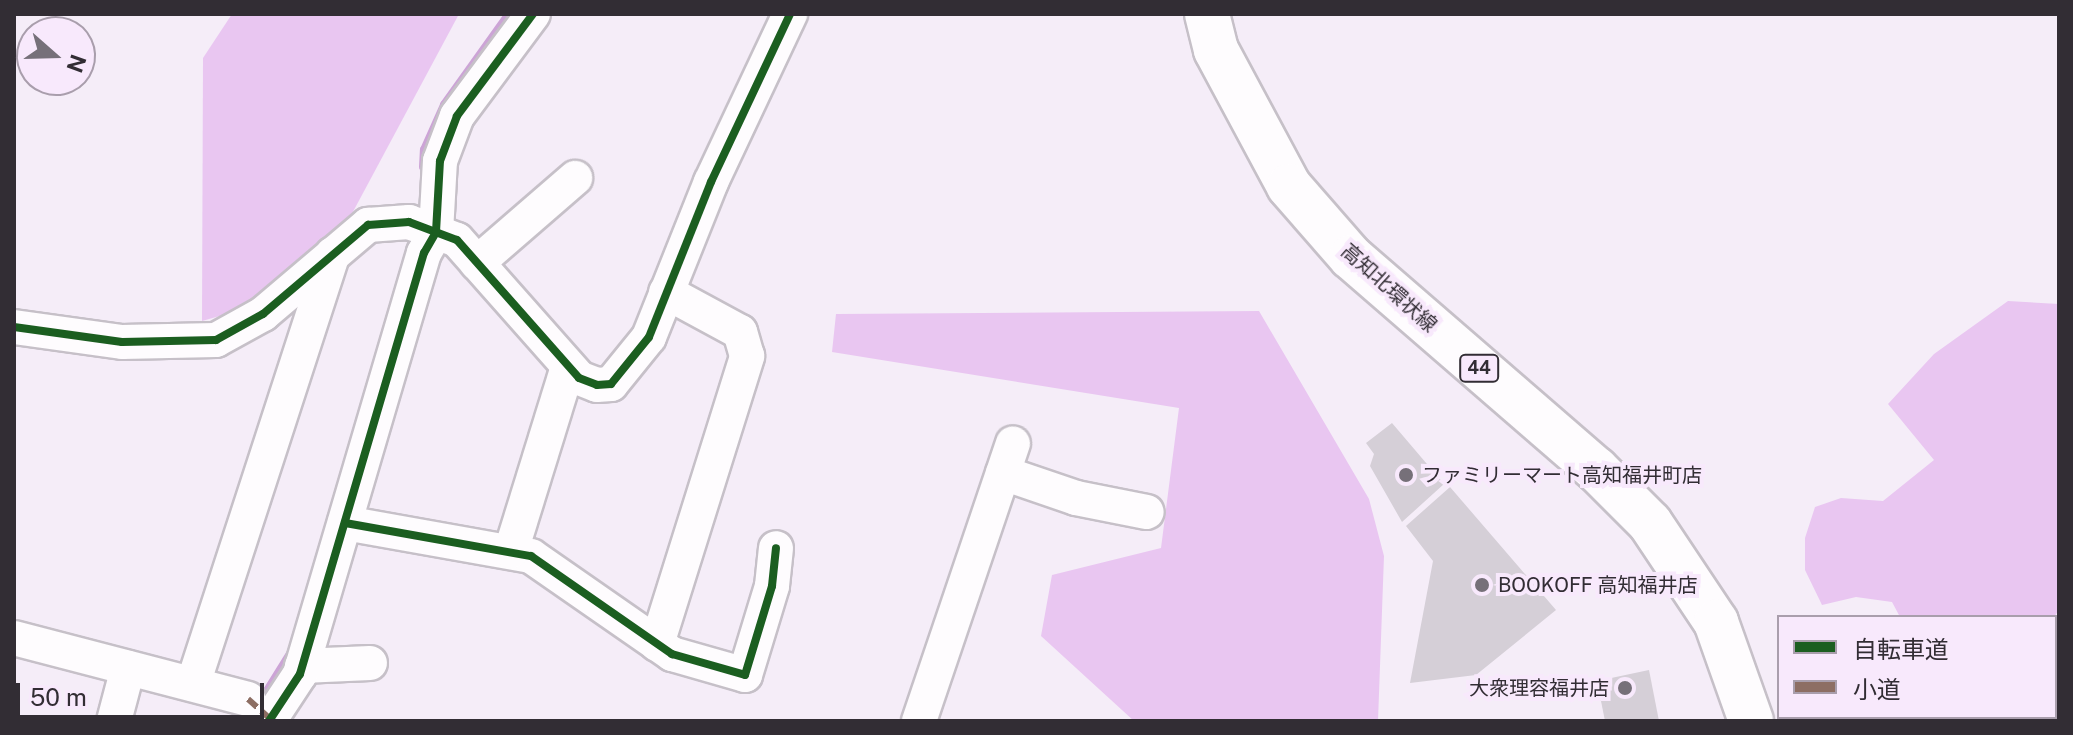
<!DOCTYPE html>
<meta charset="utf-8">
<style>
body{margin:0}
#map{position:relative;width:2073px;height:735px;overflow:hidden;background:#f5edf8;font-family:"Public Sans","Noto Sans JP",sans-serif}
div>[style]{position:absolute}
.forest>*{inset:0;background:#e9c6f1}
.stream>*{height:10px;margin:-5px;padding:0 5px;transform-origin:5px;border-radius:5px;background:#cca4d6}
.building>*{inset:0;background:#d5cfd7}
.roads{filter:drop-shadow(2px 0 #c6c0c8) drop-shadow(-2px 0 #c6c0c8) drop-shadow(0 2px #c6c0c8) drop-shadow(0 -2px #c6c0c8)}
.minor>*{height:34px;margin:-17px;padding:0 17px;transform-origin:17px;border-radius:17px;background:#fefcfe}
.primary>*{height:44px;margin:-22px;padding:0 22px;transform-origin:22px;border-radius:22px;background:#fefcfe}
.quiet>*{height:6px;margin-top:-3px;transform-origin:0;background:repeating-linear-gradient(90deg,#8d6e63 0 12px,transparent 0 18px)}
.cycleway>*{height:8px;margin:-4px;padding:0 4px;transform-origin:4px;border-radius:4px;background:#1b5e20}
.dots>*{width:22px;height:22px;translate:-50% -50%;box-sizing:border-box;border:4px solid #f8e9fc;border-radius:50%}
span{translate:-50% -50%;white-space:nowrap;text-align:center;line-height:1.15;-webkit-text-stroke:8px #f8e9fc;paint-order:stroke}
.shield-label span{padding:2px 6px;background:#f8e9fc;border:2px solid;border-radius:6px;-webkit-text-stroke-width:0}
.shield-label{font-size:18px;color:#322d34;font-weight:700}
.street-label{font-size:20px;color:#322d34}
.poi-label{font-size:20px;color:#322d34}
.left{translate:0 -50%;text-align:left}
.right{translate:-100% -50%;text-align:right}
.frame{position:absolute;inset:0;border:16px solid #322d34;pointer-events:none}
.legend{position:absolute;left:1777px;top:615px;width:280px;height:104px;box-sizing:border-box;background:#f8e9fc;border:2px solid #a99eac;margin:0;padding:10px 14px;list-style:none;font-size:24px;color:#322d34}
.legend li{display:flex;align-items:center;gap:16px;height:40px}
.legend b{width:40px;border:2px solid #a99eac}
.north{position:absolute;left:16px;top:16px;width:80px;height:80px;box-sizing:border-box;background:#f8e9fc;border:2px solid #a99eac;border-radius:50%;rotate:110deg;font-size:22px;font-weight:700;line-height:32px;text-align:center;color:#322d34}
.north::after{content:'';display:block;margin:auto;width:28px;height:36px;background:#767079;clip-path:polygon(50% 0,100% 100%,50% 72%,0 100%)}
.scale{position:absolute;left:16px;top:683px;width:248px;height:36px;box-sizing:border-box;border:4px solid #322d34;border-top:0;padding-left:10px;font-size:24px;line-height:28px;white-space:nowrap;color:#322d34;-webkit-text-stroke:6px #f8e9fc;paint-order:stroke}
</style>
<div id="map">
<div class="forest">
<i style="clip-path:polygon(232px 14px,459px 14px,340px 236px,259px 305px,202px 321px,203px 58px)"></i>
<i style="clip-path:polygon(2008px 301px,2059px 304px,2059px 610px,2054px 617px,1900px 617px,1892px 602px,1856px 597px,1822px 605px,1805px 570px,1805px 538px,1815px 507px,1841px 498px,1883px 501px,1934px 460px,1888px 404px,1934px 354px)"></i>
<i style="clip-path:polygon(1259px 311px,1369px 499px,1384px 556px,1378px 721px,1134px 721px,1041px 636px,1052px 575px,1161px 548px,1179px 408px,832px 352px,836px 314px)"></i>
</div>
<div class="stream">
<i style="left:424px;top:167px;width:17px;rotate:-87deg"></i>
<i style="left:425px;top:150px;width:49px;rotate:-66deg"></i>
<i style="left:445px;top:105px;width:112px;rotate:-54.5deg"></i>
<i style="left:263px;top:699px;width:53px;rotate:-58.1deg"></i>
<i style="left:245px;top:721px;width:5px;rotate:-53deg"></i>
</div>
<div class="building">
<i style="clip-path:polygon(1392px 423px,1444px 484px,1402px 522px,1370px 466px,1374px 454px,1366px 443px)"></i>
<i style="clip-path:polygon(1450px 487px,1556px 610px,1476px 675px,1410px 683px,1433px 561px,1406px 526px)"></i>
<i style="clip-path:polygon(1649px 670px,1659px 721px,1605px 721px,1597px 681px)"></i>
</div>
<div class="roads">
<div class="minor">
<i style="left:477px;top:263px;width:130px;rotate:-40.9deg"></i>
<i style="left:14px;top:327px;width:109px;rotate:7.9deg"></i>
<i style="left:122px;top:342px;width:94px;rotate:-1.2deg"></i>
<i style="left:216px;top:340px;width:54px;rotate:-29deg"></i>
<i style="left:263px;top:314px;width:138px;rotate:-40.3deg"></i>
<i style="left:368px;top:225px;width:41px;rotate:-4.2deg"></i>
<i style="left:409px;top:222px;width:51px;rotate:20.6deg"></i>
<i style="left:457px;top:240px;width:184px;rotate:48.5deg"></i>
<i style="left:579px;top:378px;width:19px;rotate:21deg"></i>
<i style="left:597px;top:385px;width:14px;rotate:-4deg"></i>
<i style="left:611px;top:384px;width:60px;rotate:-51deg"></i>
<i style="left:649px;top:337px;width:167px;rotate:-68.2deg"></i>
<i style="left:711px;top:182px;width:186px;rotate:-64.8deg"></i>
<i style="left:1003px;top:473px;width:77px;rotate:18.9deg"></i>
<i style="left:1076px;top:498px;width:72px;rotate:11.2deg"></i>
<i style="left:345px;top:523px;width:189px;rotate:10.1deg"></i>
<i style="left:531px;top:556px;width:172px;rotate:34.8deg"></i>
<i style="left:672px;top:654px;width:76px;rotate:16deg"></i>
<i style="left:745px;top:675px;width:93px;rotate:-73.1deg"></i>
<i style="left:772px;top:586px;width:38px;rotate:-84deg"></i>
<i style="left:511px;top:551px;width:193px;rotate:-72.8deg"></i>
<i style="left:14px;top:638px;width:242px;rotate:14.6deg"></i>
<i style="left:657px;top:644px;width:302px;rotate:-72.6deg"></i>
<i style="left:747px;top:356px;width:25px;rotate:-106deg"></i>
<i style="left:740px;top:332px;width:84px;rotate:-151.6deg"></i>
<i style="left:302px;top:666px;width:68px;rotate:-2.5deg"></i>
<i style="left:193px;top:684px;width:452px;rotate:-72deg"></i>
<i style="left:114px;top:721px;width:55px;rotate:-75.2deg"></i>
<i style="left:269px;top:721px;width:56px;rotate:-56.6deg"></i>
<i style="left:300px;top:674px;width:439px;rotate:-73.6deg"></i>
<i style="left:424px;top:253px;width:24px;rotate:-60deg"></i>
<i style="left:436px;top:232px;width:71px;rotate:-86.8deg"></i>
<i style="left:440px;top:161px;width:48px;rotate:-69.3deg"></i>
<i style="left:457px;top:116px;width:127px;rotate:-53.3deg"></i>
<i style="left:919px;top:721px;width:293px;rotate:-71.3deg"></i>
</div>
<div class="primary">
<i style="left:1207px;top:14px;width:37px;rotate:76deg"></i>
<i style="left:1216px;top:50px;width:154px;rotate:61.8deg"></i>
<i style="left:1289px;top:186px;width:94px;rotate:48.9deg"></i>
<i style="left:1351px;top:257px;width:324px;rotate:40.9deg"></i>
<i style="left:1596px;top:469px;width:76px;rotate:45deg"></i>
<i style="left:1650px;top:523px;width:119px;rotate:56.3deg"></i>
<i style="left:1716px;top:622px;width:105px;rotate:70.5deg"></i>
</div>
</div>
<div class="quiet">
<i style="left:248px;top:699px;width:30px;rotate:42deg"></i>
</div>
<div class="cycleway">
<i style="left:14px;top:327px;width:109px;rotate:7.9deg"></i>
<i style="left:122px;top:342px;width:94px;rotate:-1.2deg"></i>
<i style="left:216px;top:340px;width:54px;rotate:-29deg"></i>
<i style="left:263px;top:314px;width:138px;rotate:-40.3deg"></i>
<i style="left:368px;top:225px;width:41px;rotate:-4.2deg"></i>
<i style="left:409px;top:222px;width:51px;rotate:20.6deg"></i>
<i style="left:457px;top:240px;width:184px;rotate:48.5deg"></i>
<i style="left:579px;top:378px;width:19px;rotate:21deg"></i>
<i style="left:597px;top:385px;width:14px;rotate:-4deg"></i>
<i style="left:611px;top:384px;width:60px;rotate:-51deg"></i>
<i style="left:649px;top:337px;width:167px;rotate:-68.2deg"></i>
<i style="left:711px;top:182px;width:186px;rotate:-64.8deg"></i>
<i style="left:345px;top:523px;width:189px;rotate:10.1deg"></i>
<i style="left:531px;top:556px;width:172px;rotate:34.8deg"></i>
<i style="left:672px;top:654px;width:76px;rotate:16deg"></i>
<i style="left:745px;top:675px;width:93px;rotate:-73.1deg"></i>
<i style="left:772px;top:586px;width:38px;rotate:-84deg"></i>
<i style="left:269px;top:721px;width:56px;rotate:-56.6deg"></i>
<i style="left:300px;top:674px;width:439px;rotate:-73.6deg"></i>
<i style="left:424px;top:253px;width:24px;rotate:-60deg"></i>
<i style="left:436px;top:232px;width:71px;rotate:-86.8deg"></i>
<i style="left:440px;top:161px;width:48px;rotate:-69.3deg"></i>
<i style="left:457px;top:116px;width:127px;rotate:-53.3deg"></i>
</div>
<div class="dots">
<i style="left:1406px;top:475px;background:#767079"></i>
<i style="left:1482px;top:585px;background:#767079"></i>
<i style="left:1625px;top:688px;background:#767079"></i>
</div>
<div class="shield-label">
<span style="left:1479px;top:368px">44</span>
</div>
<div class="street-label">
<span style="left:1389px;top:288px;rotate:42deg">高知北環状線</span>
</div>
<div class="poi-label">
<span class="left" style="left:1422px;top:475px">ファミリーマート高知福井町店</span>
<span class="left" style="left:1498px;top:585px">BOOKOFF 高知福井店</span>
<span class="right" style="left:1609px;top:688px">大衆理容福井店</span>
</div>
<div class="frame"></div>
<ul class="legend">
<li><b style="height:10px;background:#1b5e20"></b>自転車道</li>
<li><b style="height:10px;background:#8d6e63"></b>小道</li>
</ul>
<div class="north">N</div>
<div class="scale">50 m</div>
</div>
